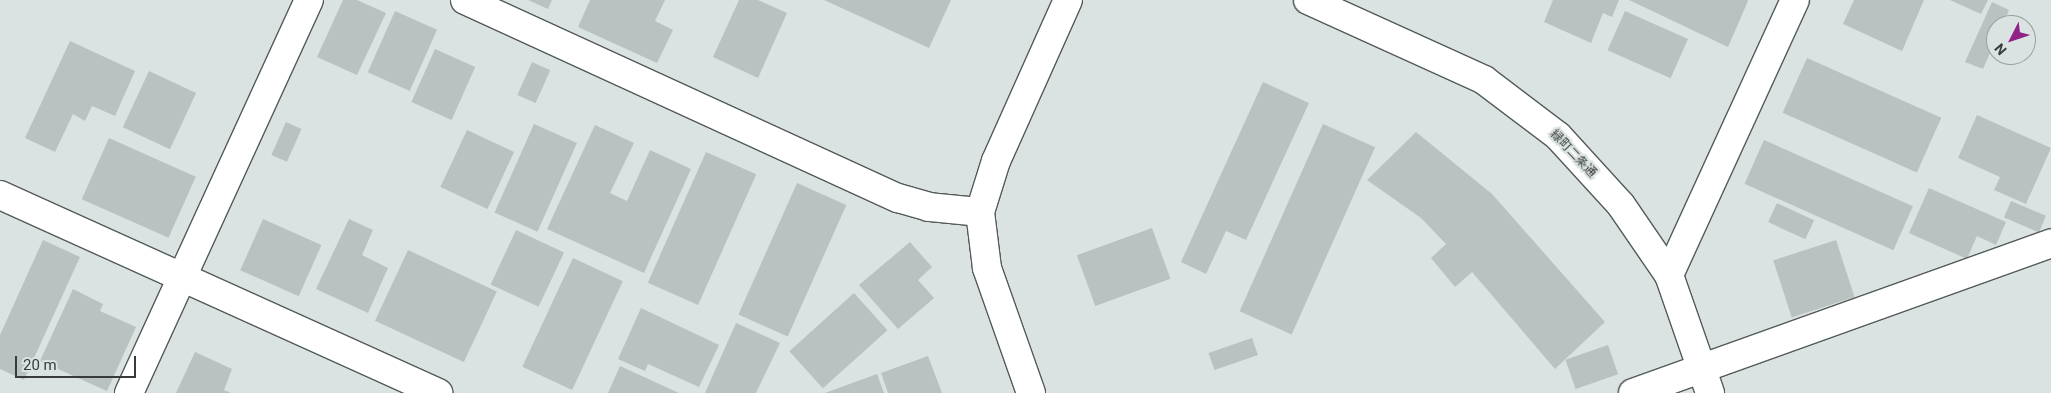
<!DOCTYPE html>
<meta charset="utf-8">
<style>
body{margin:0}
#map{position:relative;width:2051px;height:393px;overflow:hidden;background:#dae3e1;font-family:Roboto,"Noto Sans JP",sans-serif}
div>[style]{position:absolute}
.building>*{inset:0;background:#b9c2c0;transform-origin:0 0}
.roads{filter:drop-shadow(1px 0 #535b5a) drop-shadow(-1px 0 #535b5a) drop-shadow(0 1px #535b5a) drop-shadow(0 -1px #535b5a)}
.street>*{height:28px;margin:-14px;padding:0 14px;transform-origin:14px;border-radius:14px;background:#fff}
.secondary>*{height:28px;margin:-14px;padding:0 14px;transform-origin:14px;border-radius:14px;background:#fff}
span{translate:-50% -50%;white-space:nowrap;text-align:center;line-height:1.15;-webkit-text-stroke:4.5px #dae3e1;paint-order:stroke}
.street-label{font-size:12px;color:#383b3a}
.north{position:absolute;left:1986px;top:15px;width:50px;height:50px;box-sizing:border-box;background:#dae3e1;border:1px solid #99a09e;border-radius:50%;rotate:229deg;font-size:14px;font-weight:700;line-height:20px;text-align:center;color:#383b3a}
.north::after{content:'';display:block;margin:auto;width:18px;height:22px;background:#8f2386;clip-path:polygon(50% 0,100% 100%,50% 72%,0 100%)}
.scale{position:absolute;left:15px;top:356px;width:121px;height:22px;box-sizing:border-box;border:2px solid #383b3a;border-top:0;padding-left:6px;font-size:15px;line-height:18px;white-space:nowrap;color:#383b3a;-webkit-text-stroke:4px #dae3e1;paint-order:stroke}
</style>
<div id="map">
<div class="building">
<i style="clip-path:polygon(343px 0,357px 0,386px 13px,357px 75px,317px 57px)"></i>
<i style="clip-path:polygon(528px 0,552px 0,548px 9px)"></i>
<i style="clip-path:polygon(590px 0,665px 0,655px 21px,673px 30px,657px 63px,578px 27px)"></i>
<i style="clip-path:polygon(739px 0,758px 0,787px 13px,758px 78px,713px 57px)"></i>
<i style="clip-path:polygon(824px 0,951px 0,929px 48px)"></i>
<i style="clip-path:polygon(1553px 0,1619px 0,1612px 17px,1603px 13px,1591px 43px,1544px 22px)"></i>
<i style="clip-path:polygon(1629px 0,1747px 0,1748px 1px,1728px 47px)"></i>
<i style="clip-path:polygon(1854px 0,1924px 0,1902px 51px,1843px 24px)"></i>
<i style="clip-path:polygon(1950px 0,1988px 0,1981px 14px)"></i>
<i style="clip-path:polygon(1992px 2px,2009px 10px,2003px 25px,1996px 25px,1996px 39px,1983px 69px,1965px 62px)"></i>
<i style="left:395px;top:11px;width:46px;height:67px;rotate:24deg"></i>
<i style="left:1625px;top:11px;width:69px;height:43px;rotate:24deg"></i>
<i style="clip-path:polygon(70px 41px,135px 71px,115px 116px,92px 106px,85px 121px,73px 114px,55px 152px,25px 138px)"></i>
<i style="left:435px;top:49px;width:44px;height:58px;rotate:24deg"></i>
<i style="left:1807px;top:58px;width:147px;height:60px;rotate:24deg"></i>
<i style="left:532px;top:62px;width:20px;height:36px;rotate:24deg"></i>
<i style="left:149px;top:71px;width:52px;height:62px;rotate:25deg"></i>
<i style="clip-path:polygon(1263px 82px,1309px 103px,1246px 240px,1226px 231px,1206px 274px,1181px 262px)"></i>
<i style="clip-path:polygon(1977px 115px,2051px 148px,2026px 204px,1994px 190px,2000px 177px,1958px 158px)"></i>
<i style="left:286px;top:122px;width:17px;height:36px;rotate:24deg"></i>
<i style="left:534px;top:124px;width:47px;height:97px;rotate:24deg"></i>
<i style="left:1323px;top:124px;width:57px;height:205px;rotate:24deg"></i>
<i style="clip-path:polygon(595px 125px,634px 143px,610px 193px,627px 201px,650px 150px,691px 169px,644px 273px,547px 229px)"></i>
<i style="left:467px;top:130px;width:52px;height:63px;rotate:25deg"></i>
<i style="clip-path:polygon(1416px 132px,1492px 194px,1605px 322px,1555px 369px,1472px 272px,1455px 287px,1431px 258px,1446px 244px,1421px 218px,1367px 180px)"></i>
<i style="left:109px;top:138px;width:95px;height:67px;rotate:24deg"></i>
<i style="left:1764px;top:140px;width:163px;height:48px;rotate:24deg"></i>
<i style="left:706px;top:152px;width:55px;height:143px;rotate:24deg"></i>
<i style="left:797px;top:183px;width:54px;height:144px;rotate:24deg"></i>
<i style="clip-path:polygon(1929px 188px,2006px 222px,1996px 245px,1977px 236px,1967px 259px,1909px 233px)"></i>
<i style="left:2011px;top:201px;width:38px;height:18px;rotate:23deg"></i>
<i style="left:1777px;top:203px;width:41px;height:21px;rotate:25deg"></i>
<i style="left:263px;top:219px;width:64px;height:56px;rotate:24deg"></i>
<i style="clip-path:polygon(349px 219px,373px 230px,362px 255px,388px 268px,368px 313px,316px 289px)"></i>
<i style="left:1152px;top:228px;width:54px;height:80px;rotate:70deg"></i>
<i style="left:516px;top:230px;width:53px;height:60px;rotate:25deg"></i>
<i style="clip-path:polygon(43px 240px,80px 257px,24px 380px,0 369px,0 335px)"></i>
<i style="left:1836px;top:240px;width:60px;height:66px;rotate:72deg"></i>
<i style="clip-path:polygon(910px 242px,932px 267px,918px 280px,934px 298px,898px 329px,859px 285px)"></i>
<i style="left:408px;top:250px;width:98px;height:78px;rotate:25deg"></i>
<i style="left:573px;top:258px;width:55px;height:120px;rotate:25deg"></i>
<i style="clip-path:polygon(73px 289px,103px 304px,100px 311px,136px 327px,107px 391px,40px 361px)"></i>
<i style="left:854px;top:293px;width:50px;height:87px;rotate:48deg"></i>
<i style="clip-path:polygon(641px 308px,719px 345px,699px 387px,648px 364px,645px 371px,618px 359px)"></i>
<i style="clip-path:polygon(736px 323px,780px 343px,756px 393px,705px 393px)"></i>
<i style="left:1252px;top:338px;width:18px;height:46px;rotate:71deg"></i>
<i style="left:1608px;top:345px;width:31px;height:45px;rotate:71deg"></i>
<i style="clip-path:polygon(195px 352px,232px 369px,224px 390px,231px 393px,176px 393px)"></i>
<i style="clip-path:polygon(928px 356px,942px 393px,888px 393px,881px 373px)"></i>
<i style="clip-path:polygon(620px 366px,679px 393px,608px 393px)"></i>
<i style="clip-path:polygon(877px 374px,884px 393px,825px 393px)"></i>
</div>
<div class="roads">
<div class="street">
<i style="left:465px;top:0;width:476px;rotate:24.6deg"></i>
<i style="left:898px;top:198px;width:32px;rotate:16deg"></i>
<i style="left:929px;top:207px;width:51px;rotate:5.6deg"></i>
<i style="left:0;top:195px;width:481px;rotate:24.3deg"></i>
<i style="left:1669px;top:275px;width:302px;rotate:-65.4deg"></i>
<i style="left:129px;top:393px;width:432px;rotate:-65.4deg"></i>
<i style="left:1031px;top:393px;width:133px;rotate:-109.4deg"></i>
<i style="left:987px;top:268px;width:56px;rotate:-97.1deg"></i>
<i style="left:980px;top:212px;width:53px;rotate:-72.6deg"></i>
<i style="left:996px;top:161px;width:176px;rotate:-65.9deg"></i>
<i style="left:1633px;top:393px;width:444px;rotate:-19.7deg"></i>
</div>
<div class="secondary">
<i style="left:1308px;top:0;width:193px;rotate:24.4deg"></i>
<i style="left:1484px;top:80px;width:93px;rotate:37.1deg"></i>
<i style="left:1558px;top:136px;width:93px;rotate:47.6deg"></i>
<i style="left:1621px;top:205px;width:85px;rotate:55.6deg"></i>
<i style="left:1669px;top:275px;width:125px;rotate:70.8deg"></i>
</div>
</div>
<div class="street-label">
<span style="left:1573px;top:154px;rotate:46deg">緑町二条通</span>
</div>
<div class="north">N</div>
<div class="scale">20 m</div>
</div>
